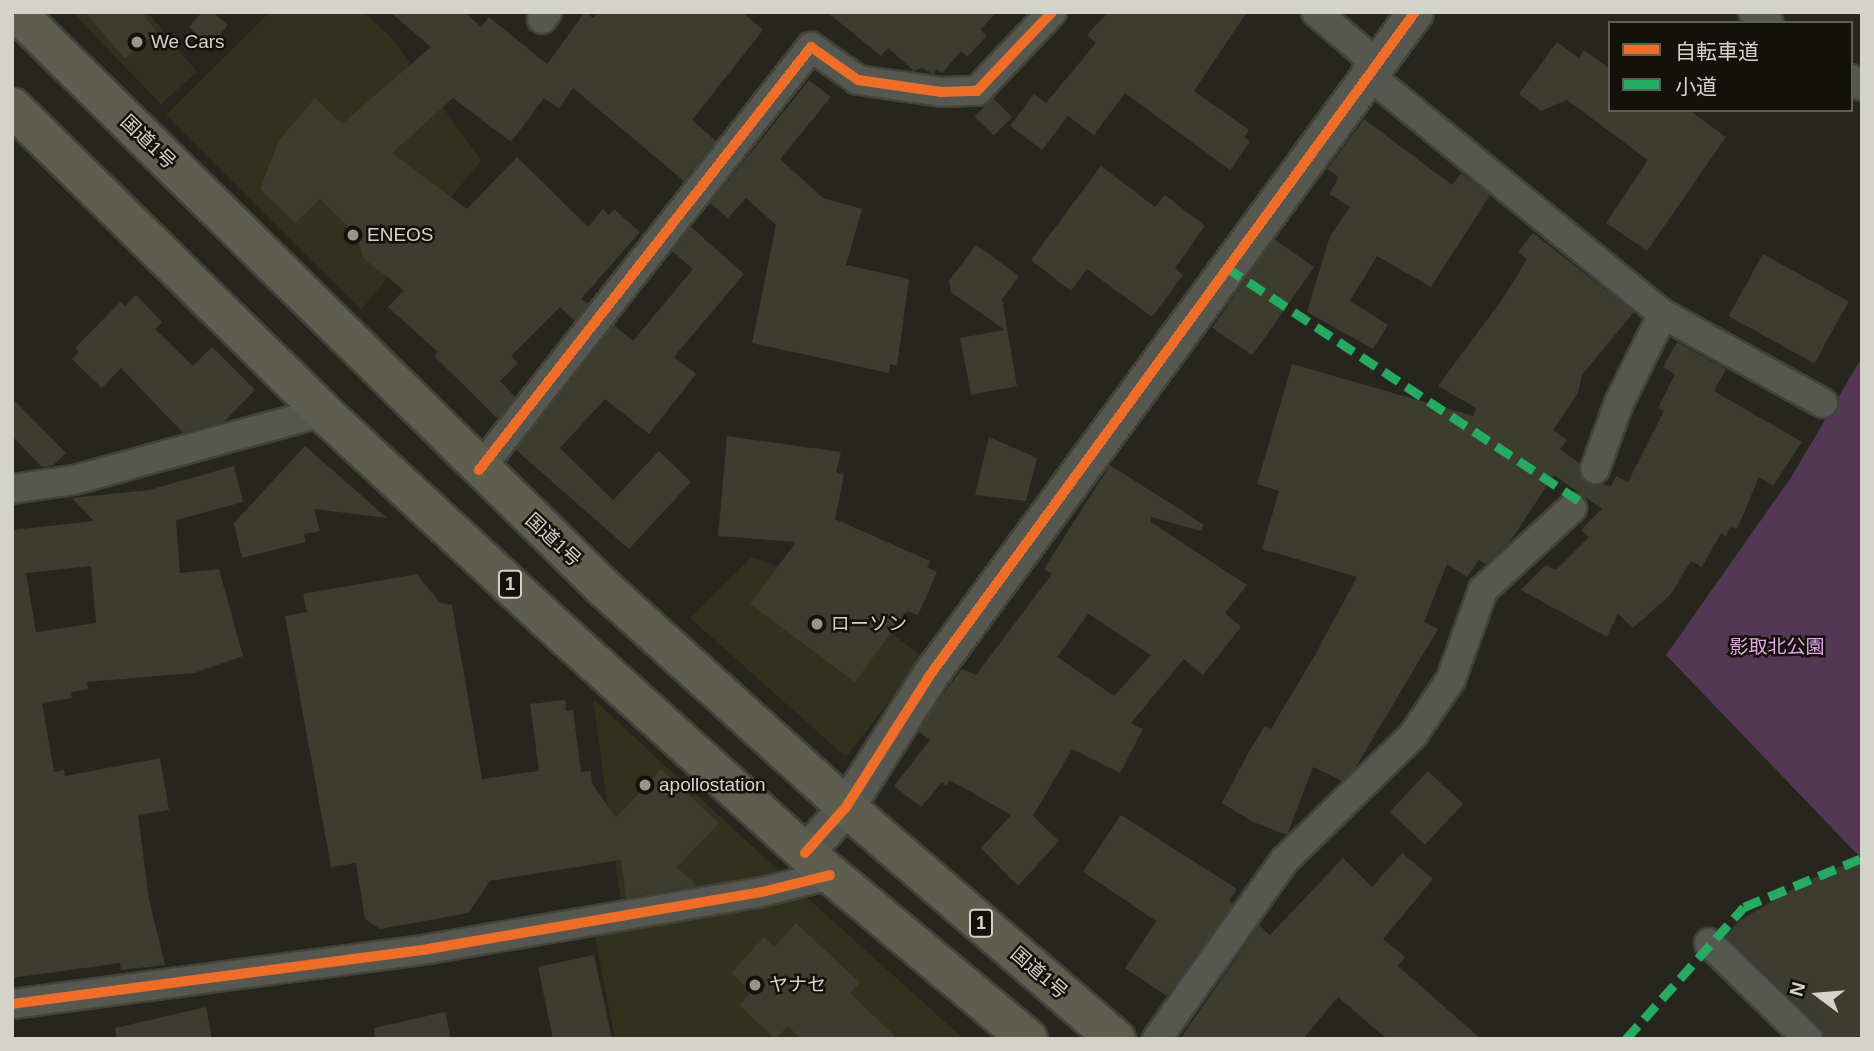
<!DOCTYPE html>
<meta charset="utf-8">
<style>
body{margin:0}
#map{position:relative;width:1874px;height:1051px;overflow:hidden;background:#26261e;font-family:Helvetica,"Noto Sans JP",sans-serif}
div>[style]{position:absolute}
.built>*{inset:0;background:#32311d}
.green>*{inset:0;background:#543754}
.building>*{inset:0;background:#3c3c2f;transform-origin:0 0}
.roads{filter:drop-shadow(2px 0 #42423b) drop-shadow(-2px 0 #42423b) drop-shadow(0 2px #42423b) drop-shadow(0 -2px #42423b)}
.minor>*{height:28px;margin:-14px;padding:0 14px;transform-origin:14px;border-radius:14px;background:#575751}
.tertiary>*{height:35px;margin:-17.5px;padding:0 17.5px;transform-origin:17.5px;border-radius:17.5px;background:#575751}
.trunk>*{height:38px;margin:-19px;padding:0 19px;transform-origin:19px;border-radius:19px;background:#5e5e4f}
.quiet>*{height:9px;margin-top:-4.5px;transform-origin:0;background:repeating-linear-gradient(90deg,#26ab63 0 18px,transparent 0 27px)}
.cycleway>*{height:10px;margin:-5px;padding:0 5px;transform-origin:5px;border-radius:5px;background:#ee6e29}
.dots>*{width:19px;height:19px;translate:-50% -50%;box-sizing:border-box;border:4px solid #12120b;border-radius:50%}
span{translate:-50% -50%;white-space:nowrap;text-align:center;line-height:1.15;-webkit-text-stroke:5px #12120b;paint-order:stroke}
.shield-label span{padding:2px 5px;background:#12120b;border:2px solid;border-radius:5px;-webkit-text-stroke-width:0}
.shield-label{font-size:18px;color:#d3d3ca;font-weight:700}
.poi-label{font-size:19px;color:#d3d3ca}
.left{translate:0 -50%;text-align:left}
.street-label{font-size:19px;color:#d3d3ca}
.park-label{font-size:19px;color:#e6a7e9}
.frame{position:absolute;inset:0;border:14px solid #d3d3ca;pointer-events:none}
.legend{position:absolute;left:1608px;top:21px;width:245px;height:91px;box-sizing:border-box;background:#12120b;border:2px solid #5f5f57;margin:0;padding:9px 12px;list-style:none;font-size:21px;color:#d3d3ca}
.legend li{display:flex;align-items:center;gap:14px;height:35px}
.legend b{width:35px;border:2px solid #5f5f57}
.north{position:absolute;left:1783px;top:960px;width:70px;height:70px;-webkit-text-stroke:5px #12120b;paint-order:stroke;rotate:286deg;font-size:19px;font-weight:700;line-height:28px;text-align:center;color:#d3d3ca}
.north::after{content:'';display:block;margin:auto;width:24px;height:32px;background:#d3d3ca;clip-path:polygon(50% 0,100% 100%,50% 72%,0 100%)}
</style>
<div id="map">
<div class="built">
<i style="clip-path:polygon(72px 12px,147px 12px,197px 72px,161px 104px)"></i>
<i style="clip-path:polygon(270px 12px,363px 12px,392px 38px,481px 160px,361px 310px,166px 115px)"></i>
<i style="clip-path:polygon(752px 557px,818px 581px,924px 657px,846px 757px,690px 618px)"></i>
<i style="clip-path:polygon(593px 699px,779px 871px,773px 877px,621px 901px)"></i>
<i style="clip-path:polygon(803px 894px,964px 1039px,615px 1039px,594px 932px)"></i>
</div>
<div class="green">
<i style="clip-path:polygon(1862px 357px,1862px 854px,1858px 855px,1666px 655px,1792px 476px)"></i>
</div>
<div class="building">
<i style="clip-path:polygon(85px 12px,141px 12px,157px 32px,125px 59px)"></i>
<i style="clip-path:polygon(202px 12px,213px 12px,228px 25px,209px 48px,189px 27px)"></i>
<i style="clip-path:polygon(390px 12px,465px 12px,481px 27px,489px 17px,547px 64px,585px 12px,593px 18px,598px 12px,742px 12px,763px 30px,692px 120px,716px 141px,684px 181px,573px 88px,559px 108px,544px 98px,511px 142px,453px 98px,392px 153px,467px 209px,517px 157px,588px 227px,603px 209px,609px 215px,614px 209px,640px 232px,581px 299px,588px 304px,575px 321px,560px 307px,511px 356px,518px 363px,500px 381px,515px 397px,498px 419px,434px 356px,438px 352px,388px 307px,404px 290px,364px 259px,355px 233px,320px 199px,295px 223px,260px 189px,279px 140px,315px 98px,342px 124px,431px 47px)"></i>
<i style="clip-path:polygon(827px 12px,997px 12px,980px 30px,987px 36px,967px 57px,961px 51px,942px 73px,937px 69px,933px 74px,922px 68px,914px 71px,888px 48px,881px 56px)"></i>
<i style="clip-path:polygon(1108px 12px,1247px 12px,1194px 91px,1249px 130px,1244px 137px,1250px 142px,1230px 170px,1125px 93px,1094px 135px,1068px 116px,1042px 150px,1010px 126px,1034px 94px,1046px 103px,1096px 43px,1087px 35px)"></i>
<i style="clip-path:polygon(1557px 42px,1579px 58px,1584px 50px,1610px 69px,1610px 110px,1689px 110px,1726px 137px,1647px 251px,1606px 223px,1648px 160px,1567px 100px,1541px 111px,1519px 94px)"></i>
<i style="clip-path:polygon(809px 80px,831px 97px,780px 159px,823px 198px,862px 209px,846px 265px,909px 279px,897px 366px,890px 364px,889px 373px,752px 343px,776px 225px,746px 198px,728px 218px,710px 203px)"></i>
<i style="left:993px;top:98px;width:27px;height:26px;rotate:45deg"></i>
<i style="clip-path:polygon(1364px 119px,1452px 185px,1461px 173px,1490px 195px,1431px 287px,1377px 256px,1350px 301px,1388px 325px,1373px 349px,1307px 312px,1330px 236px,1350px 207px,1329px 194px,1339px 177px,1327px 169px)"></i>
<i style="clip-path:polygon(1101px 166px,1155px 207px,1165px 195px,1205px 226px,1175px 268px,1183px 275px,1152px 317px,1087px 269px,1071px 291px,1031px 260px)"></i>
<i style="clip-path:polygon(691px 227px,744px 274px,674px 357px,696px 374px,649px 434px,605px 399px,560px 448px,613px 500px,659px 451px,691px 482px,629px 549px,516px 450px,614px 325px,633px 341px,693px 269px,672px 251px)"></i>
<i style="clip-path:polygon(1533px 233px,1634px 312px,1582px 375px,1578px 393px,1553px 430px,1567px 440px,1560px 449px,1579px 463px,1583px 480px,1611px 486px,1616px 476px,1628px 482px,1664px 411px,1658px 408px,1675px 374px,1663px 367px,1677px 342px,1726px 369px,1714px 391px,1802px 442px,1773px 486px,1759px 477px,1737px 529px,1730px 527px,1726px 536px,1721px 533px,1702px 567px,1691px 561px,1670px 595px,1633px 628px,1618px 614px,1607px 637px,1521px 590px,1546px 565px,1556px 570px,1589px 537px,1581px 530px,1602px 509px,1554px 475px,1509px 543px,1486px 564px,1479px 560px,1467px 577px,1447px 564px,1424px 622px,1438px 629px,1354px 770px,1342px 781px,1313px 767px,1287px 835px,1251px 821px,1222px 803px,1247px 755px,1265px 726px,1271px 729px,1315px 655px,1357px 577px,1262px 549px,1279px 491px,1257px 484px,1292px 364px,1473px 416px,1476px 408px,1438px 386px,1504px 297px,1527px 259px,1518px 252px)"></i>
<i style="left:1274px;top:239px;width:49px;height:108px;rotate:35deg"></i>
<i style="clip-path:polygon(976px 245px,1019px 276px,1002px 299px,1017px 386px,971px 395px,960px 338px,1005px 330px,951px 292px,949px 281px)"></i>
<i style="left:1763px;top:254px;width:98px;height:71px;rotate:29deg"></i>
<i style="clip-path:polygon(136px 295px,162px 322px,155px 329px,193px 366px,212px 347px,255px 390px,224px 422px,183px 433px,121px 368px,102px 388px,72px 359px,79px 352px,75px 348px,120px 302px,125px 306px)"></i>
<i style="clip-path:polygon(12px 398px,66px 453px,52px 466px,42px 467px,12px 436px)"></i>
<i style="clip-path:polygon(727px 436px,841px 452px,836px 472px,844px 475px,835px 519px,930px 561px,927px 567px,937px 572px,918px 615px,907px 611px,855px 682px,750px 604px,796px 542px,718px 536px)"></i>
<i style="clip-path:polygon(989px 437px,1037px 458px,1026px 501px,975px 495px)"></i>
<i style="clip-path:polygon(305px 446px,387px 518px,314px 509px,320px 531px,304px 534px,306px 542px,242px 558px,234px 523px)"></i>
<i style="clip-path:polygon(evenodd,1110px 465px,1204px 525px,1201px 531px,1151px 517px,1151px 522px,1247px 585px,1225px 613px,1241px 627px,1203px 675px,1184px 659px,1131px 723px,1143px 729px,1120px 773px,1072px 749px,1033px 816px,1059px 841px,1018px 886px,981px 848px,1011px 815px,950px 780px,946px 786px,942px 782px,921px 807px,894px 786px,930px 740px,918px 731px,937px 702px,962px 669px,976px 675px,1052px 574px,1044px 569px,1110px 465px,1088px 614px,1151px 655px,1114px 696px,1057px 657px,1088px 614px)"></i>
<i style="clip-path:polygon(evenodd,234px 466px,243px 502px,176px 520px,180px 573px,219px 569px,243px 656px,194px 673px,87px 682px,88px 689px,71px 692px,72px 698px,42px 703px,54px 772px,64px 770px,65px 776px,160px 758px,169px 810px,138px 815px,149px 900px,165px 965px,121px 970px,120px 963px,12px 978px,12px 530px,94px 521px,72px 498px,149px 490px,234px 466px,91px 566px,96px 623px,36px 632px,26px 573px,91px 566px)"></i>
<i style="clip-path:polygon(417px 574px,440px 603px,452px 605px,482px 779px,539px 771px,530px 704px,565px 700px,566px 711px,573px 710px,581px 772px,591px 771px,592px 783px,616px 818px,661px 769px,719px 823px,677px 867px,697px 886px,626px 898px,621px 860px,490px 881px,468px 913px,380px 929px,365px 919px,356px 863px,331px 867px,285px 616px,307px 612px,303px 594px)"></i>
<i style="left:1428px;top:771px;width:48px;height:56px;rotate:43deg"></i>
<i style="clip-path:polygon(1121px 815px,1237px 889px,1229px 901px,1233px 904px,1167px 996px,1125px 968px,1156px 921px,1083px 872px)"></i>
<i style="clip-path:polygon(1402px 853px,1433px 879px,1383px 939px,1405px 957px,1398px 966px,1481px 1039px,1387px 1039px,1338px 997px,1303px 1039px,1180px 1039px,1259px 925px,1270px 935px,1343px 858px,1372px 887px)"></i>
<i style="clip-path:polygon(1862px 858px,1862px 1039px,1824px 1039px,1820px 1027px,1725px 935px,1742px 919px,1813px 878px)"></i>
<i style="clip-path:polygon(796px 923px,860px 983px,850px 993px,898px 1039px,801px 1039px,788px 1026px,775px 1039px,739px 1005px,751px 992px,731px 973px,764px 937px,774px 947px)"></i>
<i style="clip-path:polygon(594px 955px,612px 1039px,553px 1039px,538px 967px)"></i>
<i style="clip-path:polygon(206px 1007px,212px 1039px,117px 1039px,115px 1028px)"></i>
<i style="clip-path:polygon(445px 1012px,451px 1039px,375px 1039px,374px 1028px)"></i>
</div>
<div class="roads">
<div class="minor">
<i style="left:1316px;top:12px;width:77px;rotate:40.3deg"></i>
<i style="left:1753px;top:12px;width:19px;rotate:36deg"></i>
<i style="left:542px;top:19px;width:9px;rotate:-54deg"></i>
<i style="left:1366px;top:73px;width:382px;rotate:39.1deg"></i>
<i style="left:1663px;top:314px;width:183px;rotate:29.1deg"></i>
<i style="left:1851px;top:79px;width:13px;rotate:32deg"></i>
<i style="left:1595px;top:469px;width:70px;rotate:-70deg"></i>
<i style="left:1619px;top:403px;width:99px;rotate:-63.7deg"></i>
<i style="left:479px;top:470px;width:538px;rotate:-51.87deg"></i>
<i style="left:811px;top:47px;width:57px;rotate:35.1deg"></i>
<i style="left:858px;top:80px;width:84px;rotate:8.2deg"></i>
<i style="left:941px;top:92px;width:36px;rotate:-2deg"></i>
<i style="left:977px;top:91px;width:109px;rotate:-46.5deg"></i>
<i style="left:12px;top:489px;width:63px;rotate:-8.3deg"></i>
<i style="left:74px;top:480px;width:258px;rotate:-15.3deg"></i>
<i style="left:1709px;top:943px;width:138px;rotate:44.1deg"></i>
<i style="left:12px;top:1004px;width:420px;rotate:-7.5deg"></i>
<i style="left:428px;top:949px;width:339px;rotate:-9.7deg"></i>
<i style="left:762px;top:892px;width:70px;rotate:-14deg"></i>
<i style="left:1157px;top:1039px;width:219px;rotate:-54.5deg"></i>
<i style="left:1284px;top:861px;width:180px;rotate:-44.3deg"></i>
<i style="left:1413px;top:735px;width:68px;rotate:-55.8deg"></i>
<i style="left:1451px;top:679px;width:95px;rotate:-70.2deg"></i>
<i style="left:1483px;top:590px;width:121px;rotate:-42.7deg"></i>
</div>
<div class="tertiary">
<i style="left:805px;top:853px;width:62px;rotate:-48.3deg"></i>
<i style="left:846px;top:807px;width:156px;rotate:-57.5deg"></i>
<i style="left:930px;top:675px;width:821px;rotate:-53.81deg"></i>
</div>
<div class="trunk">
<i style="left:16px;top:12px;width:825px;rotate:44.41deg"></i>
<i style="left:605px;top:589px;width:325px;rotate:42.1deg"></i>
<i style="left:846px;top:807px;width:356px;rotate:40.7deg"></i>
<i style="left:12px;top:107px;width:436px;rotate:44.4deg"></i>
<i style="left:323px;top:412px;width:330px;rotate:42.8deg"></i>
<i style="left:565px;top:636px;width:324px;rotate:42.1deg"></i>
<i style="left:805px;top:853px;width:290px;rotate:39.8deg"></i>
</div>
</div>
<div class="quiet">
<i style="left:1226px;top:267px;width:424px;rotate:33.5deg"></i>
<i style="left:1626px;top:1039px;width:177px;rotate:-48.2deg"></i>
<i style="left:1744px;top:907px;width:128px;rotate:-22.6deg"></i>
</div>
<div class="cycleway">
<i style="left:479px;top:470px;width:538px;rotate:-51.87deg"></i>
<i style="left:811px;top:47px;width:57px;rotate:35.1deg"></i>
<i style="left:858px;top:80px;width:84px;rotate:8.2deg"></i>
<i style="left:941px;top:92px;width:36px;rotate:-2deg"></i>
<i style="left:977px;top:91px;width:109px;rotate:-46.5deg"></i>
<i style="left:805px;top:853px;width:62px;rotate:-48.3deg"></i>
<i style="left:846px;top:807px;width:156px;rotate:-57.5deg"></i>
<i style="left:930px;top:675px;width:821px;rotate:-53.81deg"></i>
<i style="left:12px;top:1004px;width:420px;rotate:-7.5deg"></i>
<i style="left:428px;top:949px;width:339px;rotate:-9.7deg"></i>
<i style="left:762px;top:892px;width:70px;rotate:-14deg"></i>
</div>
<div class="dots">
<i style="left:137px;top:42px;background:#96968e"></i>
<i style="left:353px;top:235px;background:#96968e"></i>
<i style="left:817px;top:624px;background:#96968e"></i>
<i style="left:645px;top:785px;background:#96968e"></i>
<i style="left:755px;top:985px;background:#96968e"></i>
</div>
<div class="shield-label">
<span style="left:510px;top:584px">1</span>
<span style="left:981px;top:923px">1</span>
</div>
<div class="poi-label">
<span class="left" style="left:151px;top:42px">We Cars</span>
<span class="left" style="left:367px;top:235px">ENEOS</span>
<span class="left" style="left:831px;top:624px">ローソン</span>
<span class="left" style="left:659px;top:785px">apollostation</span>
<span class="left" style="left:769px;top:985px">ヤナセ</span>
</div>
<div class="street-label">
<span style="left:148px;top:142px;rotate:44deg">国道1号</span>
<span style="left:553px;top:540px;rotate:43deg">国道1号</span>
<span style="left:1039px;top:973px;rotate:41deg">国道1号</span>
</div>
<div class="park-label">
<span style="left:1777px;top:647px">影取北公園</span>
</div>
<div class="frame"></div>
<ul class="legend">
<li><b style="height:9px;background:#ee6e29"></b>自転車道</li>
<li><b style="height:9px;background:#26ab63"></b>小道</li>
</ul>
<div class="north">N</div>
</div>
